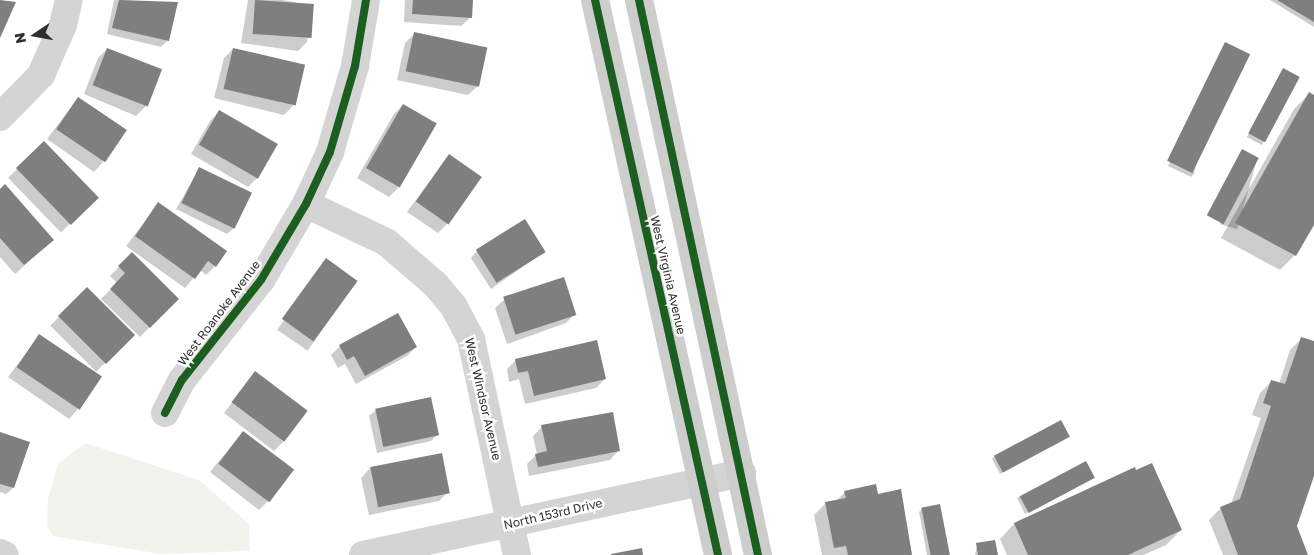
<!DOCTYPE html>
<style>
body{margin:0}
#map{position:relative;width:1314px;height:555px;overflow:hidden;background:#fff;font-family:"Golos Text",sans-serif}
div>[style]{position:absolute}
.green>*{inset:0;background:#f1f4ed}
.shadow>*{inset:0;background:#0003;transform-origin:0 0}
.building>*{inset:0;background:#7f7f7f;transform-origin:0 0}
.minor>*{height:28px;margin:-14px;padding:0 14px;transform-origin:14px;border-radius:14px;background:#d4d4d4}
.secondary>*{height:28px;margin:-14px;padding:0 14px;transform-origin:14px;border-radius:14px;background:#cdcdcd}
.cycleway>*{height:8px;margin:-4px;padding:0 4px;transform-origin:4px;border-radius:4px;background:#1b5e20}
span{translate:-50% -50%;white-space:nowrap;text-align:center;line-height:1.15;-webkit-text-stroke:5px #fff;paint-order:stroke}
.street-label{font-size:12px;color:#2f2f2f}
.north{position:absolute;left:10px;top:10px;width:50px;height:50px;-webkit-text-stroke:4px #fff;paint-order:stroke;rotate:258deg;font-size:14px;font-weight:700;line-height:20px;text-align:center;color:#2f2f2f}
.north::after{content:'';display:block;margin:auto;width:18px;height:22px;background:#2f2f2f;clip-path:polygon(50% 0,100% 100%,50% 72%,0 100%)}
</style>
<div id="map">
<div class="green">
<i style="clip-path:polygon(85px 443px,199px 480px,249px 524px,250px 551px,161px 554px,53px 536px,47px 526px,48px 499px,58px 464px)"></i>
</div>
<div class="shadow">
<i style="clip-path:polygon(114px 0,176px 3px,168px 40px,161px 47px,107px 34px)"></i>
<i style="clip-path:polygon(248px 0,282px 0,312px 5px,307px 42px,298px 51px,241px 43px)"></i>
<i style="clip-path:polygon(405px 0,472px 0,471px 17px,461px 26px,404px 22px)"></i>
<i style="clip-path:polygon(1270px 0,1314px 0,1314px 27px)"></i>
<i style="clip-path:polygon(414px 34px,478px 86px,468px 95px,397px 80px,405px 43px)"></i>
<i style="clip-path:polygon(1225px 44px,1194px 174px,1191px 177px,1168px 166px)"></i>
<i style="clip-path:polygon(107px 49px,146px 106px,136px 116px,84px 94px,98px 58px)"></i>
<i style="clip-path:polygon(233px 49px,293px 106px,284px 115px,214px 98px,224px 58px)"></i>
<i style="left:1283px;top:69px;width:17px;height:77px;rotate:28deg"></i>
<i style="clip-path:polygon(1309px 94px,1314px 97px,1314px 223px,1295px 255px,1280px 270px,1221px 238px,1294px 109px)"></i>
<i style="clip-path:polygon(78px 98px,103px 162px,94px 172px,47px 139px)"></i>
<i style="clip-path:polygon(403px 105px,398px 188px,389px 197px,357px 178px,394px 114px)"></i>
<i style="clip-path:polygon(219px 112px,257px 178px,248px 187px,191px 154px,210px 121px)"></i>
<i style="left:44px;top:143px;width:76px;height:50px;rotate:46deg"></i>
<i style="left:1240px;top:154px;width:18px;height:73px;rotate:16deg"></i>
<i style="clip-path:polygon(449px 155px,447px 224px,438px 233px,407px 212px)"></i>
<i style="clip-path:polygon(199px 169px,234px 228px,227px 234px,176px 209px)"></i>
<i style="clip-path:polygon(0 190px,53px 240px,15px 274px,0 257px)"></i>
<i style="clip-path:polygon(159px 204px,215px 266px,206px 275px,200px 270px,185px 288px,126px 246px)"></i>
<i style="clip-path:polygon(477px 251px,544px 252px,491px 289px,471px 258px)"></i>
<i style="clip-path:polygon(132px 254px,177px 299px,140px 337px,101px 299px,117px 283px,110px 276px)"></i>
<i style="left:326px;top:260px;width:37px;height:85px;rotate:35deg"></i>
<i style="left:87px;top:289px;width:65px;height:52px;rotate:45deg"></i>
<i style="clip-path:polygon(505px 299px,575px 314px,566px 323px,507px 344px,495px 308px)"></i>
<i style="clip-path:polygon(39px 336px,78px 409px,69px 419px,8px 377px)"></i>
<i style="clip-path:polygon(1302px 338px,1314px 342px,1314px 472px,1296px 526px,1307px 555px,1223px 555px,1209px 520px,1221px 508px,1231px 504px,1261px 418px,1252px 415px,1260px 393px,1272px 381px,1279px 384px,1290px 350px)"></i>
<i style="clip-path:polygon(340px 346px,416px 347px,407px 356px,356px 384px,345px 364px,338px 368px,331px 355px)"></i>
<i style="clip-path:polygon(516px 360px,605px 379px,596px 388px,525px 404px,519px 379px,509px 382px,507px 369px)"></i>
<i style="clip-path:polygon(255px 373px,283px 442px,274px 451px,224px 413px)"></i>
<i style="clip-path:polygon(376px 410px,437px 435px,431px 441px,377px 453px,369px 416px)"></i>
<i style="clip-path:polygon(542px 427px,619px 450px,610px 460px,529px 476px,527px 464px,537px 454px,533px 436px)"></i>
<i style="clip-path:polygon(243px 432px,268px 501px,259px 510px,210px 472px)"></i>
<i style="clip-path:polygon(0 433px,28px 443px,13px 488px,6px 494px,0 492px)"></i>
<i style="clip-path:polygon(1068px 437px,1000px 474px,992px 459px,995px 456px)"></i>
<i style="clip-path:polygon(441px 454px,448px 492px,439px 501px,369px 515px,361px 478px,370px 468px)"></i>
<i style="clip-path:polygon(1093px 478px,1025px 514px,1017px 498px,1020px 496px)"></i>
<i style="clip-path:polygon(900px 491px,912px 555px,822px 555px,814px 515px,826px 503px,836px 501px,845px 492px,877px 495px)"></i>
<i style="clip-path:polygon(922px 509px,948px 555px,927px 555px,919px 512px)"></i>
<i style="clip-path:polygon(1014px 524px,1181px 530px,1166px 545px,1143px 555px,1007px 555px,1000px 539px)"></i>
<i style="clip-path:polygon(977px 545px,997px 555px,975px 555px)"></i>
</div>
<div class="building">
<i style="clip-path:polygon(0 0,16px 2px,0 38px)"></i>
<i style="clip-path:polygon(119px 0,178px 2px,169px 41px,112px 28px)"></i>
<i style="left:255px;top:0;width:59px;height:34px;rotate:4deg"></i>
<i style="clip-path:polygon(413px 0,473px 0,472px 18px,412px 14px)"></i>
<i style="clip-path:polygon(1277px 0,1314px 0,1314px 22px)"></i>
<i style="left:414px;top:32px;width:75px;height:40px;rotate:12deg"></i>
<i style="left:1225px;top:42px;width:28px;height:132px;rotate:26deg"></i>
<i style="left:107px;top:48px;width:59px;height:40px;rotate:21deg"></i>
<i style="left:233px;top:48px;width:74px;height:42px;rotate:13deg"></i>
<i style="left:1283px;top:68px;width:19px;height:74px;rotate:28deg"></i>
<i style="clip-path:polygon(1309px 92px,1314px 95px,1314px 225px,1296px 256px,1235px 223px)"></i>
<i style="left:78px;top:97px;width:59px;height:39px;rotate:34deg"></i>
<i style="left:403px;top:104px;width:39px;height:74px;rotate:30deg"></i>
<i style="left:219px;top:110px;width:68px;height:40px;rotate:30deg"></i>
<i style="left:44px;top:141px;width:79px;height:39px;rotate:46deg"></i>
<i style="left:1242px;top:149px;width:19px;height:75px;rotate:28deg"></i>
<i style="left:449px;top:154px;width:40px;height:58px;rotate:35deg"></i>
<i style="left:199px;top:167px;width:59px;height:40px;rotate:26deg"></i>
<i style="clip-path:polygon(5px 184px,54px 240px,24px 265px,0 238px,0 189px)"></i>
<i style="clip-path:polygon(158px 202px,227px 251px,216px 267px,208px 261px,195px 279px,135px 236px)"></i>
<i style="left:525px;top:219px;width:39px;height:58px;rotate:58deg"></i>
<i style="clip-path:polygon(132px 252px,179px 299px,150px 328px,110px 289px,125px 273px,118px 266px)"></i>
<i style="left:326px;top:258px;width:39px;height:75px;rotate:36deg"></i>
<i style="left:564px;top:277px;width:40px;height:64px;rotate:72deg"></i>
<i style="left:87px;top:287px;width:68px;height:41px;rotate:45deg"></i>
<i style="clip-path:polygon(398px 313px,417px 347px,365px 376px,354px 356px,347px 360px,339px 345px)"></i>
<i style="left:39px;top:334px;width:76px;height:40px;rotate:34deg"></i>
<i style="clip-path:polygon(1301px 337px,1314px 341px,1314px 476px,1297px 526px,1308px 555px,1238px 555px,1220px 507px,1240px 499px,1271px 406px,1263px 403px,1271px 380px,1285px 384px)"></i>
<i style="clip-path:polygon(597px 340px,606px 379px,534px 396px,528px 371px,518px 373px,515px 359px)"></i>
<i style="left:255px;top:371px;width:66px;height:39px;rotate:37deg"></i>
<i style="left:431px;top:397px;width:39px;height:57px;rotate:78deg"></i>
<i style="clip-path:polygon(613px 412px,620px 451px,538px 467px,535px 454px,547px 451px,541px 425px)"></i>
<i style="left:1061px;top:420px;width:19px;height:76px;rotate:62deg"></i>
<i style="left:243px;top:431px;width:64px;height:41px;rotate:37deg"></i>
<i style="clip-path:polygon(0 432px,30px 442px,14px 488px,0 484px)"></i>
<i style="left:442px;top:453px;width:41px;height:73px;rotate:79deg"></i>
<i style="left:1086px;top:461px;width:19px;height:75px;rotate:62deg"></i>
<i style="clip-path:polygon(1152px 463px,1182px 530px,1128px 555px,1028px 555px,1014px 523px,1135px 467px,1136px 470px)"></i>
<i style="clip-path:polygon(876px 484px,878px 494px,901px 489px,912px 555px,848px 555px,846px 546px,834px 548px,825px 502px,846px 498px,844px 491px)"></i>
<i style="left:940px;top:504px;width:52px;height:19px;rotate:79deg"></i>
<i style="clip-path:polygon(995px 540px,998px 555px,978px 555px,976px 543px)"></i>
<i style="clip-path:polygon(642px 548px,643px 555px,611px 555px,611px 554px)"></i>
</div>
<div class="minor">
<i style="left:0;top:117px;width:59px;rotate:-45.7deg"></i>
<i style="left:41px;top:75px;width:55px;rotate:-66.3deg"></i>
<i style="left:63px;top:25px;width:26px;rotate:-77deg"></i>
<i style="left:306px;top:204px;width:89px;rotate:25.4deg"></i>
<i style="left:386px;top:242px;width:65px;rotate:40.6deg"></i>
<i style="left:435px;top:284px;width:30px;rotate:50deg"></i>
<i style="left:454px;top:307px;width:36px;rotate:62deg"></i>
<i style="left:471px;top:339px;width:221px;rotate:78deg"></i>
<i style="left:165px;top:413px;width:37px;rotate:-63deg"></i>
<i style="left:182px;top:380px;width:127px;rotate:-51.7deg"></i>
<i style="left:261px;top:280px;width:88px;rotate:-59.4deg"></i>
<i style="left:306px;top:204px;width:57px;rotate:-65.2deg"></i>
<i style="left:330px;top:152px;width:90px;rotate:-73.8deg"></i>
<i style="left:355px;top:66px;width:67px;rotate:-80.5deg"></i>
<i style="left:0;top:553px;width:5px;rotate:22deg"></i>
<i style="left:363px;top:555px;width:388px;rotate:-12.2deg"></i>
</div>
<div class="secondary">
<i style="left:595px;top:0;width:568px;rotate:77.5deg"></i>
<i style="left:639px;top:0;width:568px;rotate:77.9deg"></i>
</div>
<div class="cycleway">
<i style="left:595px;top:0;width:568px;rotate:77.5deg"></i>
<i style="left:639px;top:0;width:568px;rotate:77.9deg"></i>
<i style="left:165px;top:413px;width:37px;rotate:-63deg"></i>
<i style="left:182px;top:380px;width:127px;rotate:-51.7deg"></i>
<i style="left:261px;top:280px;width:88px;rotate:-59.4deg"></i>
<i style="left:306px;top:204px;width:57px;rotate:-65.2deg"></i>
<i style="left:330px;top:152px;width:90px;rotate:-73.8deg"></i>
<i style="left:355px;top:66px;width:67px;rotate:-80.5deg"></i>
</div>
<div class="street-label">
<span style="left:668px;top:275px;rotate:77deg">West Virginia Avenue</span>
<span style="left:219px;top:313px;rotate:-53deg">West Roanoke Avenue</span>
<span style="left:483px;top:399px;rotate:77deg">West Windsor Avenue</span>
<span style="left:553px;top:514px;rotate:-13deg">North 153rd Drive</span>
</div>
<div class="north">N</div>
</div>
